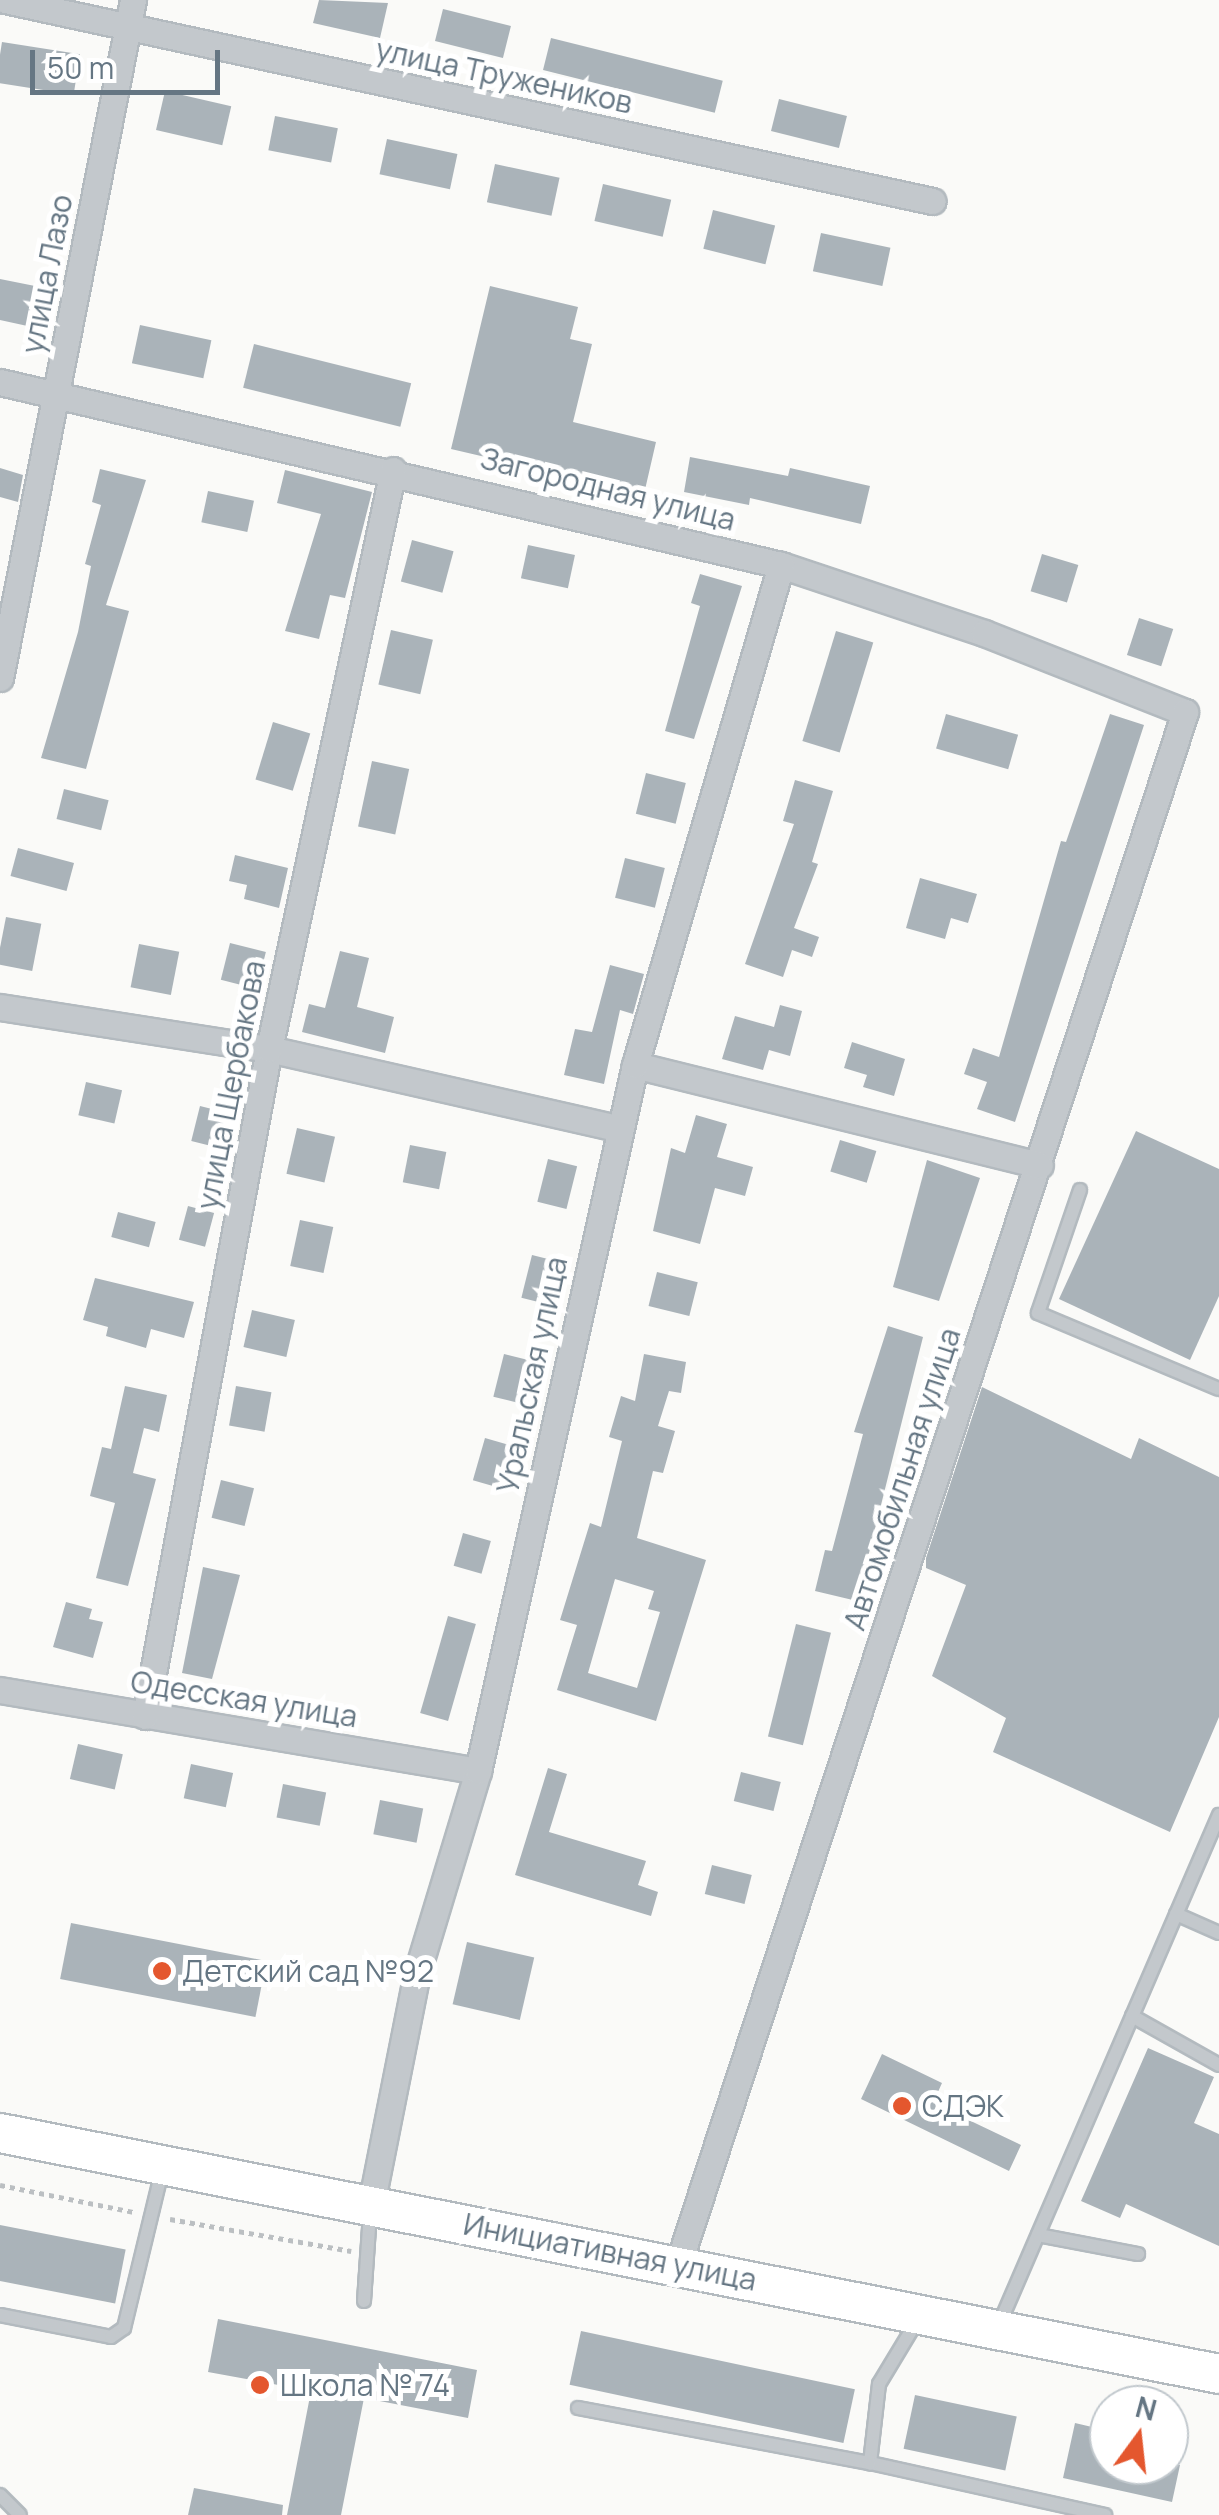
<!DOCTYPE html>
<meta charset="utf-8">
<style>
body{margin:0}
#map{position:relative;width:1219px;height:2515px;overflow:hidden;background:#fafaf8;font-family:Manrope,sans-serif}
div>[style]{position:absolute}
.building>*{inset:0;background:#aab3b9;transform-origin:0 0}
.path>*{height:5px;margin-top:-2.5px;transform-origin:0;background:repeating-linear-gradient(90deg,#bbbfc2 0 5px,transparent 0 10px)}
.roads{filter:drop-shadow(2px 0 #b3babf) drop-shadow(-2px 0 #b3babf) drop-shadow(0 2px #b3babf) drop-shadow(0 -2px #b3babf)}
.service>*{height:12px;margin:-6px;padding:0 6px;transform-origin:6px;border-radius:6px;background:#c3c8cc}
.minor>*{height:25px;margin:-12.5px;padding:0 12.5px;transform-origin:12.5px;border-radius:12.5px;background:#c3c8cc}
.secondary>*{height:38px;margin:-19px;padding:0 19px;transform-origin:19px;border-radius:19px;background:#fff}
.dots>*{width:28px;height:28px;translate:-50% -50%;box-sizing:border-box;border:5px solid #fff;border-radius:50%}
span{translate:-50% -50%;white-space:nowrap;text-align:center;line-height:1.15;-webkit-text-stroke:10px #fff;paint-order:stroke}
.street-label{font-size:30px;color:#657683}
.poi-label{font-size:30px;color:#657683}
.left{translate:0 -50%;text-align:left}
.north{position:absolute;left:1089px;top:2385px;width:100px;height:100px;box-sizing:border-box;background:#fff;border:2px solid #c1c8cd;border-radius:50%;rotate:15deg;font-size:28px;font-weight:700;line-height:40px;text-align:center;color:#657683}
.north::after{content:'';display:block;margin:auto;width:35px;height:45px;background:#e4572e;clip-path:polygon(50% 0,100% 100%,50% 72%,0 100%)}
.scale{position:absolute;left:30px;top:50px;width:190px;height:45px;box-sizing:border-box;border:5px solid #657683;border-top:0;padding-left:12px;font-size:30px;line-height:35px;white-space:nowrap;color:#657683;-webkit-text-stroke:8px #fff;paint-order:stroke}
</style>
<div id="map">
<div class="building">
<i style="clip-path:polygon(319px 0,388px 3px,380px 38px,313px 23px)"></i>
<i style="left:443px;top:9px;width:70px;height:33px;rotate:14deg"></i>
<i style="left:551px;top:38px;width:177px;height:33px;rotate:14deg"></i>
<i style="left:2px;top:42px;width:79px;height:41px;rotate:9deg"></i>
<i style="left:165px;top:91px;width:68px;height:40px;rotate:13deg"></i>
<i style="left:779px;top:99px;width:70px;height:33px;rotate:14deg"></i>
<i style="left:275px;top:116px;width:64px;height:35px;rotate:11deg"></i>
<i style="left:387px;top:139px;width:72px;height:36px;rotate:12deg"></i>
<i style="left:495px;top:164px;width:66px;height:39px;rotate:12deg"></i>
<i style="left:603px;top:184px;width:70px;height:38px;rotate:13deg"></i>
<i style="left:713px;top:210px;width:64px;height:40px;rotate:14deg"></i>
<i style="left:821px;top:233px;width:71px;height:39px;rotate:12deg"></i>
<i style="clip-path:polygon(0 279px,40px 287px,32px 327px,0 320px)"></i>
<i style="clip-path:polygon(490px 286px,578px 307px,570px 339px,592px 344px,573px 422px,656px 442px,644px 494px,451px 449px)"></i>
<i style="left:140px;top:325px;width:73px;height:39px;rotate:12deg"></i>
<i style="left:254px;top:344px;width:162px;height:45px;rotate:14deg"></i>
<i style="clip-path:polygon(690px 457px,788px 476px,790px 468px,870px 486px,861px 524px,750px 498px,749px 505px,684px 492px)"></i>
<i style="clip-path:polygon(0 468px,23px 475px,18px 502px,0 497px)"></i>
<i style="clip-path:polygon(100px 469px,146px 480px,106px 605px,129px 611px,86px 769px,41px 758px,78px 632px,91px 566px,85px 564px,101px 505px,92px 502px)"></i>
<i style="clip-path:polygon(285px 470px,372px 492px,345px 598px,330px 595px,319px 639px,285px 631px,321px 514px,277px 503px)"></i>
<i style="left:208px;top:491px;width:47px;height:32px;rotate:12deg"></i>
<i style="left:412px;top:540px;width:43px;height:43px;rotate:15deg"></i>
<i style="left:528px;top:545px;width:48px;height:34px;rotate:12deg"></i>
<i style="left:1042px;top:554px;width:38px;height:39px;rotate:17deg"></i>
<i style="clip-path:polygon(700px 574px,742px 586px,694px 739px,665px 731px,700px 606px,691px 603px)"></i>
<i style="left:1139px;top:618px;width:36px;height:39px;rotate:18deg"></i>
<i style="left:391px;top:630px;width:43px;height:56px;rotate:13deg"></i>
<i style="left:836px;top:631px;width:39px;height:115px;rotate:17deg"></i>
<i style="left:946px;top:714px;width:75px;height:36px;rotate:16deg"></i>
<i style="clip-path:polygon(1110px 714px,1144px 725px,1015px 1122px,977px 1109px,987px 1082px,964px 1074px,973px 1048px,999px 1057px,1061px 841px,1066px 842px)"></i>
<i style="left:273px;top:722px;width:39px;height:60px;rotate:17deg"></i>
<i style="left:372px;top:761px;width:38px;height:67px;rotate:12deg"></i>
<i style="left:646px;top:773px;width:41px;height:42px;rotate:14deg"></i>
<i style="clip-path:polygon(795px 780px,833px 791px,812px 862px,818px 864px,794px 928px,819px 937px,812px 957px,792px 950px,783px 977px,745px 964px,794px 824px,783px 821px)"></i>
<i style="left:64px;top:789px;width:46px;height:31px;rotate:14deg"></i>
<i style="left:18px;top:848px;width:58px;height:29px;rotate:15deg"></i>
<i style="clip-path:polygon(235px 855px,288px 868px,279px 908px,244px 899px,247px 885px,229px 881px)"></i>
<i style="left:625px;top:858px;width:41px;height:41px;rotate:14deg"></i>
<i style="clip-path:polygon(920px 878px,977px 894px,968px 923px,951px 918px,945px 939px,906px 928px)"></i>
<i style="left:6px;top:917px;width:36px;height:48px;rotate:11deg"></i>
<i style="left:230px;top:943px;width:37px;height:38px;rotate:14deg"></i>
<i style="left:139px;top:944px;width:41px;height:44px;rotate:11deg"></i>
<i style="clip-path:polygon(340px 951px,369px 958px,357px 1007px,394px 1017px,385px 1053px,302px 1032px,309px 1004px,325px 1008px)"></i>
<i style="clip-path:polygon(610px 965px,644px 974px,633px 1014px,620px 1010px,604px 1084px,564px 1075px,575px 1029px,592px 1032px)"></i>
<i style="clip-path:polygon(780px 1005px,802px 1011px,790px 1056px,769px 1050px,763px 1070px,722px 1059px,735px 1016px,774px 1027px)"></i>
<i style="clip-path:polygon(852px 1042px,905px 1059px,894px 1096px,863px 1087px,867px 1075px,844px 1068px)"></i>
<i style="left:86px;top:1082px;width:37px;height:34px;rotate:13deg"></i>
<i style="left:200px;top:1106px;width:32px;height:36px;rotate:14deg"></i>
<i style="clip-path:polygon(696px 1115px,727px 1124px,717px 1157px,753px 1167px,745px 1196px,715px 1188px,700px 1244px,653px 1231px,671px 1148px,685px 1153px)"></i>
<i style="left:297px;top:1128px;width:39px;height:47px;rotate:13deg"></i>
<i style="clip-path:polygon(1136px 1131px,1219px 1169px,1219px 1296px,1190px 1360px,1059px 1299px)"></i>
<i style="left:840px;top:1140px;width:38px;height:33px;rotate:17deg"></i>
<i style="left:410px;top:1145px;width:37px;height:38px;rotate:11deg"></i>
<i style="left:548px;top:1159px;width:30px;height:44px;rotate:14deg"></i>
<i style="clip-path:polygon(927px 1160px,980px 1178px,939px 1301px,893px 1287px)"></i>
<i style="left:188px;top:1206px;width:27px;height:35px;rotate:15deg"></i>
<i style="left:118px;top:1212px;width:39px;height:26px;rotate:15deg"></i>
<i style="left:300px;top:1220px;width:34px;height:47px;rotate:12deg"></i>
<i style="left:532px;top:1255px;width:30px;height:44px;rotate:14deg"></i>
<i style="left:657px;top:1272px;width:42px;height:35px;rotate:14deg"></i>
<i style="clip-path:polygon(95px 1278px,194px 1302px,184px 1338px,151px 1329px,146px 1348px,106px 1336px,108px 1327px,83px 1320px)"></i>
<i style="left:252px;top:1310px;width:44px;height:38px;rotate:13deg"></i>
<i style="clip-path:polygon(888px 1326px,923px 1337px,857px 1601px,815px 1591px,825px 1550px,832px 1551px,863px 1434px,854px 1432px)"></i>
<i style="left:504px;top:1354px;width:29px;height:44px;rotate:14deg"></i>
<i style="clip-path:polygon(evenodd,644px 1354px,686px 1362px,681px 1393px,669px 1391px,658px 1426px,675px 1431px,663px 1473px,653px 1471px,637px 1538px,706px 1560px,656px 1721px,557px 1690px,577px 1625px,560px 1620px,590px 1523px,601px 1527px,622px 1441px,609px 1437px,621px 1396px,635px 1401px,644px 1354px,615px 1579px,654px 1591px,648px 1609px,660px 1612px,637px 1688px,588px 1673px,615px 1579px)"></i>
<i style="clip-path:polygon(125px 1386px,167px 1395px,159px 1432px,144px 1428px,133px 1473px,156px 1479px,128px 1586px,96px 1578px,115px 1503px,90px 1496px,102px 1447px,111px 1449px)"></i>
<i style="left:236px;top:1386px;width:36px;height:40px;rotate:10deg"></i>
<i style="clip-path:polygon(982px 1387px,1131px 1459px,1139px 1438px,1219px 1477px,1219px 1717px,1170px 1832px,993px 1752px,1006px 1718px,932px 1676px,966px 1585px,926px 1568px,926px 1558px)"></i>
<i style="left:485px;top:1438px;width:29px;height:44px;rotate:16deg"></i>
<i style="left:221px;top:1480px;width:34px;height:39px;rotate:14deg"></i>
<i style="left:463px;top:1533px;width:29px;height:34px;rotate:16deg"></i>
<i style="clip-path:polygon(203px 1567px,240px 1575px,212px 1679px,182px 1673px)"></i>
<i style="clip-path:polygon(66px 1602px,92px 1609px,89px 1619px,103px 1622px,93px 1658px,53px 1647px)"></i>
<i style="left:448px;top:1616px;width:29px;height:101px;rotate:16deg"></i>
<i style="left:796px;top:1624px;width:36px;height:116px;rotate:14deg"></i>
<i style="left:78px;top:1744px;width:46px;height:36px;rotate:13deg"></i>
<i style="left:191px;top:1764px;width:43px;height:35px;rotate:12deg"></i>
<i style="clip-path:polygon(548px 1768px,567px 1774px,549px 1832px,646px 1861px,638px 1885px,658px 1892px,651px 1916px,515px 1875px)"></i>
<i style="left:741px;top:1772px;width:41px;height:30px;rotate:14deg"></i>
<i style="left:283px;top:1784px;width:44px;height:34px;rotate:11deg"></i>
<i style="left:380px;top:1800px;width:44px;height:35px;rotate:11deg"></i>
<i style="left:712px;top:1865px;width:41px;height:30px;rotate:14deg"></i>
<i style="left:71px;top:1923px;width:199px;height:57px;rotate:11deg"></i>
<i style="left:467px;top:1942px;width:69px;height:64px;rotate:13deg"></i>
<i style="clip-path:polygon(1148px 2048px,1214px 2077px,1194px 2123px,1219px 2134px,1219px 2246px,1126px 2204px,1120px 2218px,1081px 2201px)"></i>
<i style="clip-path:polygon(882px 2054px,942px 2083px,933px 2103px,1021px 2145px,1009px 2171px,861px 2099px)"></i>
<i style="left:0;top:2225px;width:128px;height:55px;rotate:11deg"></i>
<i style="clip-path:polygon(218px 2319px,477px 2370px,468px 2418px,364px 2398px,341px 2515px,287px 2515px,311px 2391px,208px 2372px)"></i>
<i style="left:581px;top:2331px;width:280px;height:55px;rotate:12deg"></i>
<i style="left:915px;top:2395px;width:104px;height:55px;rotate:12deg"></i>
<i style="clip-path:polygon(1075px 2423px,1109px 2431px,1109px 2465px,1180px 2465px,1172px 2502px,1063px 2478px)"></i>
<i style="clip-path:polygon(194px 2488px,283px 2505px,282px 2515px,188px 2515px)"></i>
</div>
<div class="path">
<i style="left:0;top:2185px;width:137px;rotate:11.4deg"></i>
<i style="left:170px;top:2219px;width:184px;rotate:10deg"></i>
</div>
<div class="roads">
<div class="service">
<i style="left:1080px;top:1190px;width:130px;rotate:108.9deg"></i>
<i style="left:1038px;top:1313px;width:196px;rotate:22.8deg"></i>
<i style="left:1176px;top:1914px;width:47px;rotate:23.8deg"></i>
<i style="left:1132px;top:2016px;width:100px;rotate:29.4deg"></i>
<i style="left:1038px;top:2235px;width:102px;rotate:10.8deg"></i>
<i style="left:364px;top:2301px;width:89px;rotate:-86.1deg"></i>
<i style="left:0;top:2315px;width:113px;rotate:11.2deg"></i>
<i style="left:111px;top:2337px;width:16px;rotate:-35deg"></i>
<i style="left:124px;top:2328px;width:166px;rotate:-76.4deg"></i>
<i style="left:917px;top:2321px;width:74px;rotate:121.1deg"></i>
<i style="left:879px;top:2384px;width:80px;rotate:96.5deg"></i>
<i style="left:870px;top:2463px;width:241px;rotate:12.5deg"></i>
<i style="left:998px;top:2327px;width:558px;rotate:-66.65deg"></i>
<i style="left:578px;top:2408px;width:297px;rotate:10.7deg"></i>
<i style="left:0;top:2495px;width:28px;rotate:45deg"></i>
</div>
<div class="minor">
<i style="left:5px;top:0;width:949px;rotate:12.23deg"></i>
<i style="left:0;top:382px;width:802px;rotate:13.19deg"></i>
<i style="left:781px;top:565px;width:214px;rotate:18.5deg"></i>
<i style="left:984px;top:633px;width:216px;rotate:21.5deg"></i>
<i style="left:1185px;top:712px;width:1634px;rotate:108.08deg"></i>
<i style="left:0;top:678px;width:691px;rotate:-78.9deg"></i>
<i style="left:0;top:1007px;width:272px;rotate:8.9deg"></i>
<i style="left:269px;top:1049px;width:360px;rotate:12.8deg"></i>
<i style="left:635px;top:1065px;width:417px;rotate:13.9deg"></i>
<i style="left:0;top:1690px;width:485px;rotate:9.6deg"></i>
<i style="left:145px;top:1716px;width:678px;rotate:-79.47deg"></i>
<i style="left:269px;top:1049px;width:592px;rotate:-77.91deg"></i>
<i style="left:371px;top:2205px;width:237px;rotate:-78.8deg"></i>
<i style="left:417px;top:1973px;width:211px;rotate:-73.2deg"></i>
<i style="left:478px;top:1771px;width:723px;rotate:-77.46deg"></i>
<i style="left:635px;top:1065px;width:521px;rotate:-73.72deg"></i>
</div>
<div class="secondary">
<i style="left:0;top:2133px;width:1243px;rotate:11.18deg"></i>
</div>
</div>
<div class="dots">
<i style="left:162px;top:1971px;background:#e4572e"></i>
<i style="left:902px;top:2106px;background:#e4572e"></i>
<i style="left:260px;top:2385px;background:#e4572e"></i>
</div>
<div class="street-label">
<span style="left:504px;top:76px;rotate:12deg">улица Тружеников</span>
<span style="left:47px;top:274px;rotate:-79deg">улица Лазо</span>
<span style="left:608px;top:489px;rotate:14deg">Загородная улица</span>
<span style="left:231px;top:1085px;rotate:-79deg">улица Щербакова</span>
<span style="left:532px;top:1375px;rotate:-78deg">Уральская улица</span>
<span style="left:902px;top:1479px;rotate:-72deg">Автомобильная улица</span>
<span style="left:244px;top:1699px;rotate:9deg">Одесская улица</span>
<span style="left:610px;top:2252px;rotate:11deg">Инициативная улица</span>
</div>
<div class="poi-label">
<span class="left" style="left:182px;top:1971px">Детский сад №92</span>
<span class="left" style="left:922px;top:2106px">СДЭК</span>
<span class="left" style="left:280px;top:2385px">Школа № 74</span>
</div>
<div class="north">N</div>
<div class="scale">50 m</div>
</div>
